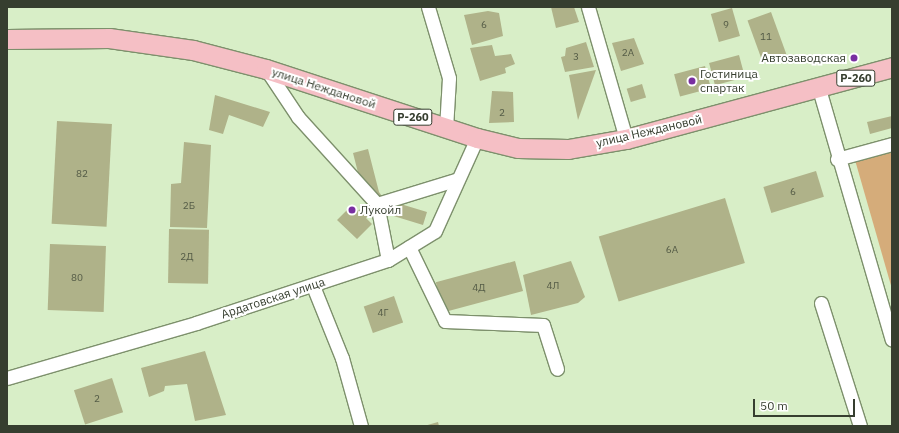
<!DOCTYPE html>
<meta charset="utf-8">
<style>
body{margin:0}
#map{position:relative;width:899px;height:433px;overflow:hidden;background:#d8eec7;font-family:"IBM Plex Sans",sans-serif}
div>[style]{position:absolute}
.green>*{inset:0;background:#d5ac7a}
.building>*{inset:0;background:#afb289;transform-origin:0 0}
.roads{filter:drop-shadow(1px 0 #7d906c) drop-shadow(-1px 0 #7d906c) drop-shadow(0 1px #7d906c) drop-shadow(0 -1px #7d906c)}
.minor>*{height:13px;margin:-6.5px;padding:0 6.5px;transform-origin:6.5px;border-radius:6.5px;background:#fff}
.highway>*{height:19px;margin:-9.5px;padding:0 9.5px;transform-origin:9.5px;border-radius:9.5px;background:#f5bfc5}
.dots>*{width:11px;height:11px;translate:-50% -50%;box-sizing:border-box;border:2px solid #fff;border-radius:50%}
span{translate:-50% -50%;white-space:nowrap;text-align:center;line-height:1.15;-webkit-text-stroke:4px #fff;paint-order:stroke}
.number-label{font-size:10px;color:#545b46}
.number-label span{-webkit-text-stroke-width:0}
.shield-label span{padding:1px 3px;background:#fff;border:1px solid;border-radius:3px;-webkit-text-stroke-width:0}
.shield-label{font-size:11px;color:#363e2f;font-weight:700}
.poi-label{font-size:12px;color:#363e2f}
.right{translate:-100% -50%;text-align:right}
.left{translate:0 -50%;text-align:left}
.street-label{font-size:12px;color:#363e2f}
.frame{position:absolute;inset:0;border:8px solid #363e2f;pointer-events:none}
.scale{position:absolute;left:753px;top:399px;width:102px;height:18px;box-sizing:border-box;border:2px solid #363e2f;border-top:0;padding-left:5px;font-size:12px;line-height:14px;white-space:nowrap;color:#363e2f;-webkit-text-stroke:3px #fff;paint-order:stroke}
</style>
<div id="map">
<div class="green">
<i style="clip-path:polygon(892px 149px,892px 289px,855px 160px)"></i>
</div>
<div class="building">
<i style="clip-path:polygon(551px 7px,574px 7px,579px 22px,556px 28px)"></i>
<i style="left:732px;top:8px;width:29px;height:22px;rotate:74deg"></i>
<i style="clip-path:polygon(488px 11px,499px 13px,503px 36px,472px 45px,464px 15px)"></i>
<i style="left:771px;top:12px;width:45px;height:25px;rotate:70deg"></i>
<i style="clip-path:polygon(634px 38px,644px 64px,621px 71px,612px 43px)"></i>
<i style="clip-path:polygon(586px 42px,594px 67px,565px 72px,561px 57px,565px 56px,566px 48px)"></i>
<i style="clip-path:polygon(492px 45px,495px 56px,511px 54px,515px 64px,505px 68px,506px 73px,480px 81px,470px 48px)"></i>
<i style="left:739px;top:55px;width:23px;height:31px;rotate:75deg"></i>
<i style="left:705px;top:66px;width:23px;height:32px;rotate:75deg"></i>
<i style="clip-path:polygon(596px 70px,578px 120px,569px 75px)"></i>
<i style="left:642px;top:84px;width:14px;height:16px;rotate:73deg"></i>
<i style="clip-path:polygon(492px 91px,513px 92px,514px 122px,489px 123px)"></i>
<i style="clip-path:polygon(215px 95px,270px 112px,263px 127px,229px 115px,223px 134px,209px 130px)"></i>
<i style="clip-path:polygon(892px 116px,892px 128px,870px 134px,867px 122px)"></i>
<i style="left:57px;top:121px;width:55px;height:103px;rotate:3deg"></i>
<i style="clip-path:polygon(184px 142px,211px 145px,207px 228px,170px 227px,171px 184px,181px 183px)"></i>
<i style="clip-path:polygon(368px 149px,379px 192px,384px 199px,427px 212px,423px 225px,374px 210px,366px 218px,372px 224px,357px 239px,337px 220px,352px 205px,358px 211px,366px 204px,353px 153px)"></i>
<i style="left:816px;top:171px;width:27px;height:55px;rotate:73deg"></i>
<i style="left:725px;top:198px;width:68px;height:132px;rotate:73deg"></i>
<i style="left:169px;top:229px;width:40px;height:54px;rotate:1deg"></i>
<i style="left:50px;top:244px;width:56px;height:66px;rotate:2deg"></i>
<i style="left:515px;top:261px;width:31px;height:82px;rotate:75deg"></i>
<i style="clip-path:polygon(571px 261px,585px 297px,578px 303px,531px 315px,523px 275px)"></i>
<i style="left:394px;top:296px;width:28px;height:32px;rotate:71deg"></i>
<i style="clip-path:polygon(205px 351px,226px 415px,195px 421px,187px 384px,165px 386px,164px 391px,149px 397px,141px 368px)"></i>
<i style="left:112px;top:378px;width:36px;height:40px;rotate:72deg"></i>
<i style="clip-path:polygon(438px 422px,439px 426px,424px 426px)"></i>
</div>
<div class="roads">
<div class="minor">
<i style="left:428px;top:7px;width:74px;rotate:73.5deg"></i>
<i style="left:449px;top:78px;width:50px;rotate:93.4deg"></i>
<i style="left:588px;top:7px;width:137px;rotate:73.9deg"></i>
<i style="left:266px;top:69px;width:58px;rotate:56.3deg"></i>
<i style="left:298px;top:117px;width:118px;rotate:47.8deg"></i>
<i style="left:377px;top:204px;width:57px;rotate:78.9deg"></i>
<i style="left:819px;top:89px;width:261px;rotate:73.8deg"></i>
<i style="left:837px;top:159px;width:57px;rotate:-15.3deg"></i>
<i style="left:377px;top:204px;width:82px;rotate:-17.1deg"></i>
<i style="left:409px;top:247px;width:82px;rotate:64.1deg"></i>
<i style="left:445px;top:321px;width:98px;rotate:2.3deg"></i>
<i style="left:543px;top:325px;width:46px;rotate:72.3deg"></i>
<i style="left:313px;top:286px;width:78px;rotate:68.1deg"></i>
<i style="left:342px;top:358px;width:71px;rotate:74.4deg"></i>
<i style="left:821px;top:303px;width:129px;rotate:72.4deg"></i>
<i style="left:7px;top:378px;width:197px;rotate:-16.2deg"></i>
<i style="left:196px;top:323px;width:202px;rotate:-18.2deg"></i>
<i style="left:388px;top:260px;width:55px;rotate:-31.7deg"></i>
<i style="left:435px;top:231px;width:102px;rotate:-65.7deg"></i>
</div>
<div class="highway">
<i style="left:7px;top:39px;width:102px;rotate:-0.6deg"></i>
<i style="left:109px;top:38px;width:85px;rotate:8.1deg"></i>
<i style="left:193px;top:50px;width:75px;rotate:14.6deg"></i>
<i style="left:266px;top:69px;width:222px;rotate:18.1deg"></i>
<i style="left:477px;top:138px;width:42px;rotate:13.7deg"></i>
<i style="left:518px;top:148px;width:50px;rotate:1.1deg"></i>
<i style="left:568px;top:149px;width:59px;rotate:-9.8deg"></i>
<i style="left:626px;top:139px;width:276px;rotate:-15.1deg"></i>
</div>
</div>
<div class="dots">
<i style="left:854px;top:58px;background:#792fa1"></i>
<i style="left:692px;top:81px;background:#792fa1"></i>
<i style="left:352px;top:210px;background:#792fa1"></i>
</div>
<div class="number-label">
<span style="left:484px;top:25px">6</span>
<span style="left:726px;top:25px">9</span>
<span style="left:766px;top:37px">11</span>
<span style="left:628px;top:53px">2А</span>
<span style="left:576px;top:57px">3</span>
<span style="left:502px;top:113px">2</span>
<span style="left:82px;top:174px">82</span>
<span style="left:793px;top:192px">6</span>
<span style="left:189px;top:206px">2Б</span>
<span style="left:672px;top:250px">6А</span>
<span style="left:187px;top:257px">2Д</span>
<span style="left:77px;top:278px">80</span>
<span style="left:553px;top:286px">4Л</span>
<span style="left:479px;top:288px">4Д</span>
<span style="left:383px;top:313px">4Г</span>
<span style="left:97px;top:399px">2</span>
</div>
<div class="shield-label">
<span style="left:856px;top:78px">Р-260</span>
<span style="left:413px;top:117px">Р-260</span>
</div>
<div class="poi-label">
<span class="right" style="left:846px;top:58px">Автозаводская</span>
<span class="left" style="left:700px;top:81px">Гостиница<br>спартак</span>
<span class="left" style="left:360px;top:210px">Лукойл</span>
</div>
<div class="street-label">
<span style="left:324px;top:88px;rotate:18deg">улица Неждановой</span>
<span style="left:649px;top:131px;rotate:-13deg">улица Неждановой</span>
<span style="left:273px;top:298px;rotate:-18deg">Ардатовская улица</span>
</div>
<div class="frame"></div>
<div class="scale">50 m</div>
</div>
